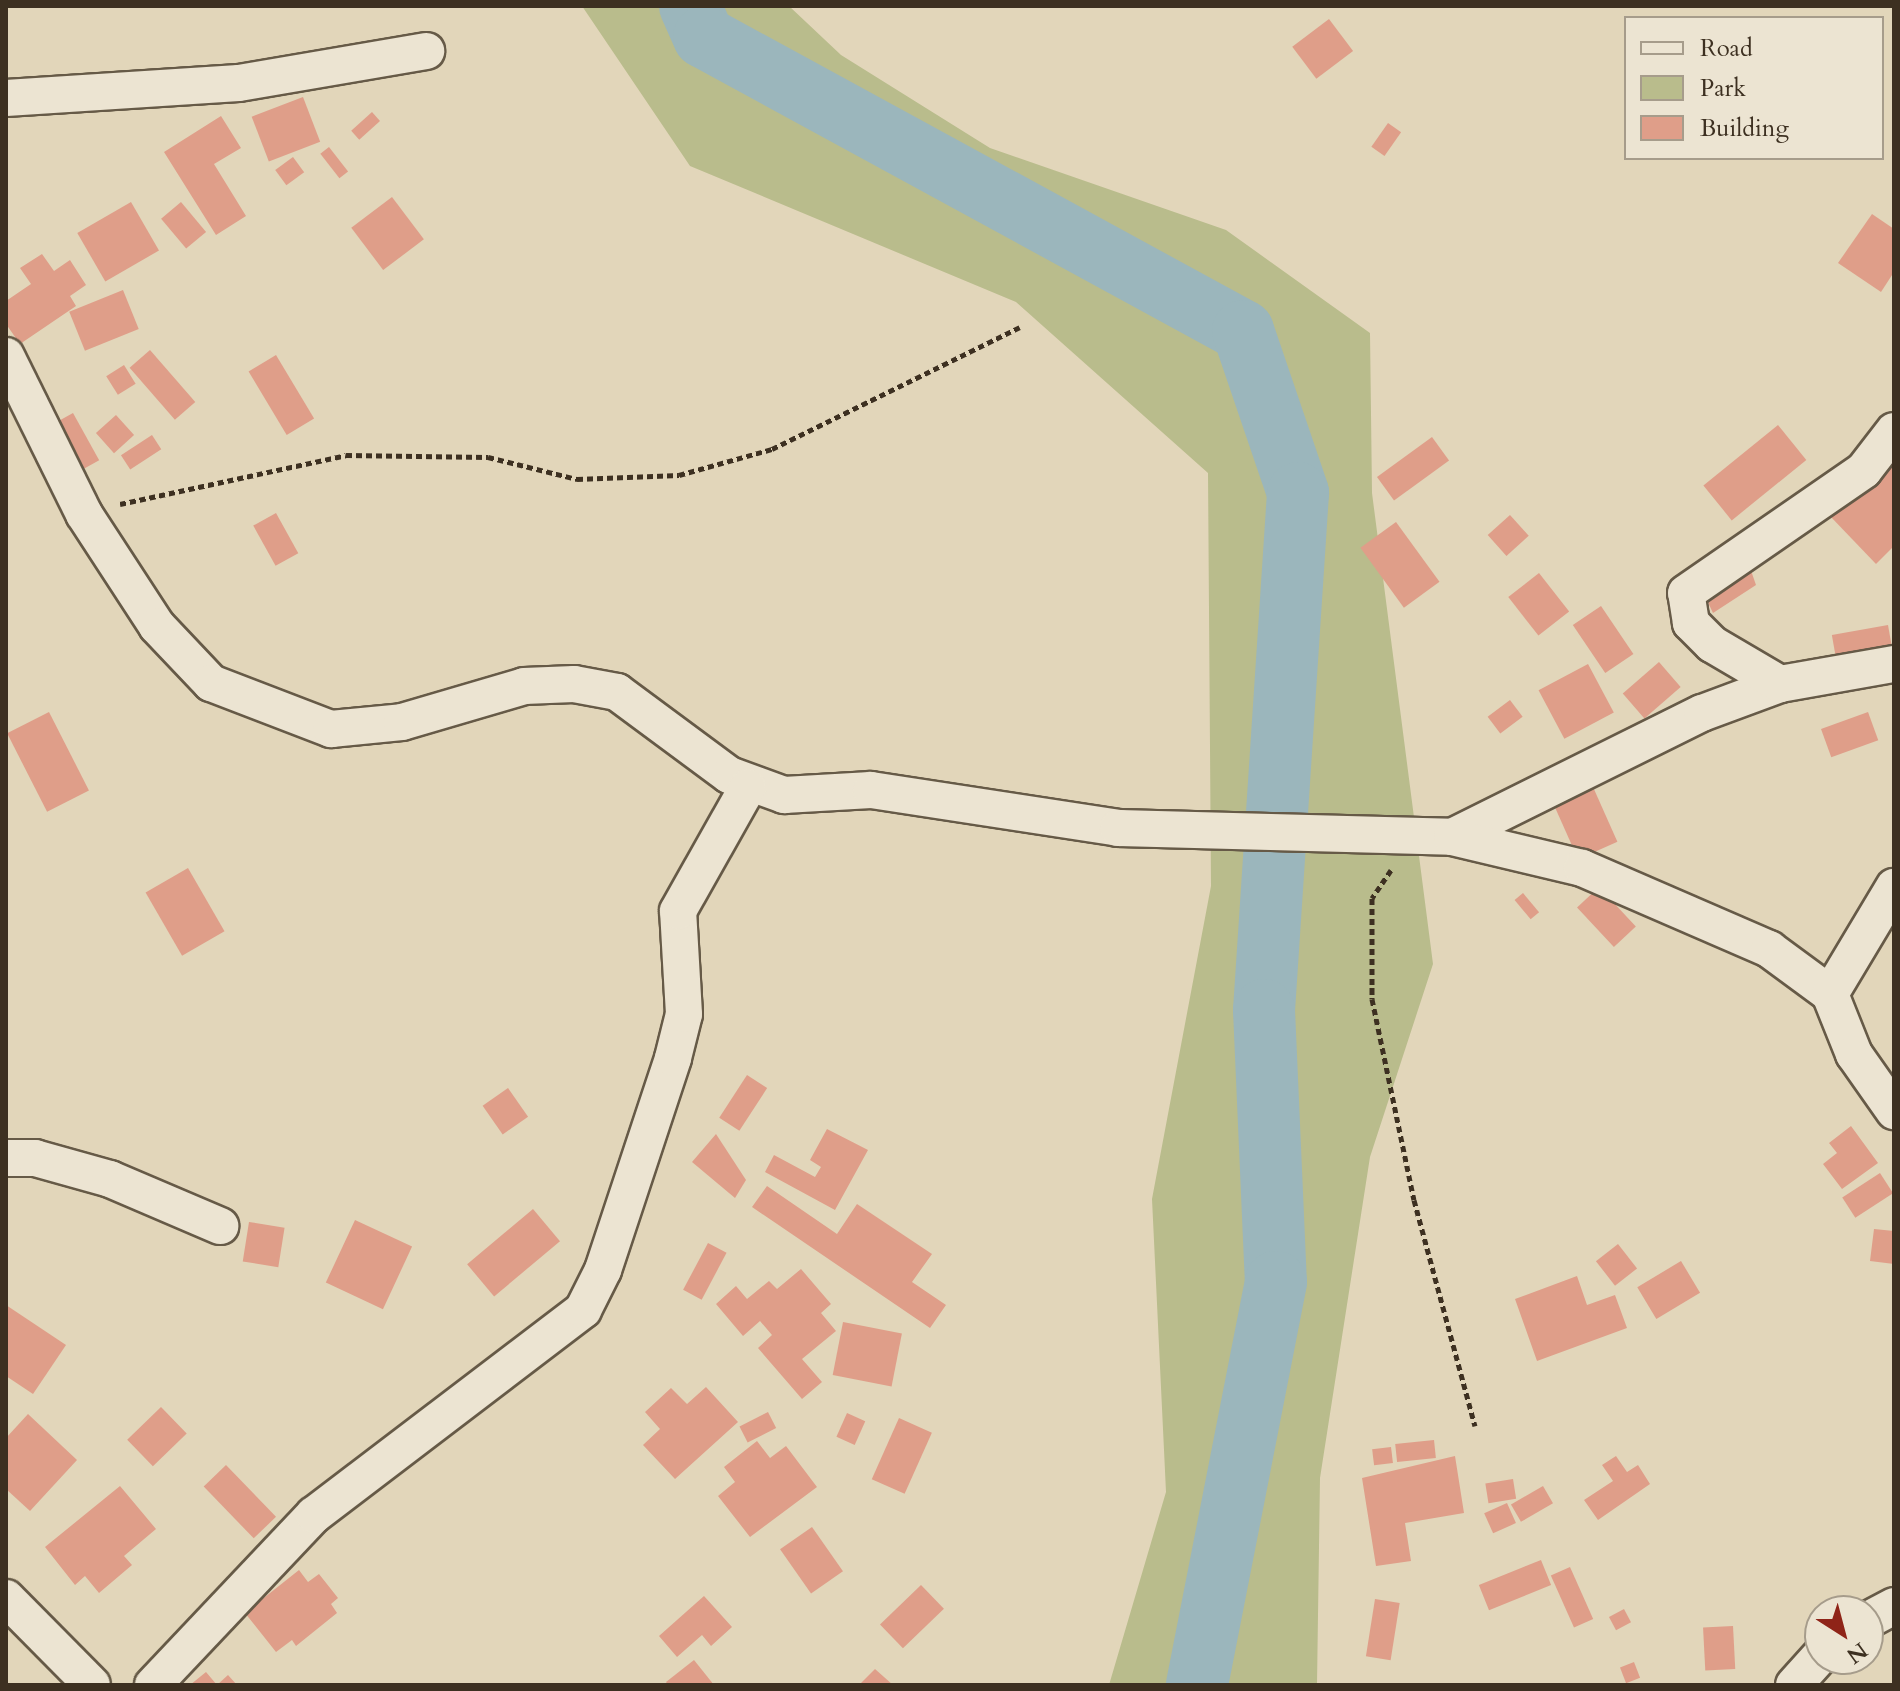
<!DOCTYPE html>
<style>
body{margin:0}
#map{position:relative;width:1900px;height:1691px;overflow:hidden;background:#e2d6ba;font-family:Cardo,serif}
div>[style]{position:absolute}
.green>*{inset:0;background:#b9bc8c}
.river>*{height:62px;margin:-31px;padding:0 31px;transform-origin:31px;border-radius:31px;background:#9bb6bc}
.building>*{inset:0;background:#df9e89;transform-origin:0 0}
.path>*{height:5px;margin-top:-2.5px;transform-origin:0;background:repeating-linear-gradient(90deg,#3d3021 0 6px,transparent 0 10px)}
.roads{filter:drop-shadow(2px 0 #665a47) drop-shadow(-2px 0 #665a47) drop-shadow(0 2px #665a47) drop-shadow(0 -2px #665a47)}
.minor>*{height:36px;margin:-18px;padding:0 18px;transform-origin:18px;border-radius:18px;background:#ece4d2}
span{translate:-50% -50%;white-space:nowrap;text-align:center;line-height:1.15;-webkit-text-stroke:7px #ece4d2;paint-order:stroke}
.frame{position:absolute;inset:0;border:8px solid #3d3021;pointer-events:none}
.legend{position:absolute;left:1624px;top:16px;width:260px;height:144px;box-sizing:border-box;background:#ece4d2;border:2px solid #a69c8b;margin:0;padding:10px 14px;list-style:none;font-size:24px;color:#3d3021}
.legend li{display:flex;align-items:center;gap:16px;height:40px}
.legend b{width:40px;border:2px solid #a69c8b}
.north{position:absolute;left:1804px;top:1595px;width:80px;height:80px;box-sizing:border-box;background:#ece4d2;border:2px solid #a69c8b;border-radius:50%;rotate:144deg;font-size:22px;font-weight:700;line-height:32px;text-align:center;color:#3d3021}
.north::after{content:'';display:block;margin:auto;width:28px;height:36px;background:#8f2418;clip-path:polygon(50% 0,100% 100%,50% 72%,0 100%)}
</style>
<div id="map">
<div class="green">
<i style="clip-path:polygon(582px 6px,789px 6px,841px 55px,990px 148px,1226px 230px,1370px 333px,1372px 493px,1433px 964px,1370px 1157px,1320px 1478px,1317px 1685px,1109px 1685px,1166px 1492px,1152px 1199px,1211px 886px,1208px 473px,1016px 302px,690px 166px)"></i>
</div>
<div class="river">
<i style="left:690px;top:6px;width:34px;rotate:66deg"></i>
<i style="left:704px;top:37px;width:614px;rotate:28.61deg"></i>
<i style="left:1243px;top:331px;width:171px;rotate:71.2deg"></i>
<i style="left:1298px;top:493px;width:518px;rotate:93.76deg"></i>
<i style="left:1264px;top:1010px;width:272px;rotate:87.5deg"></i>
<i style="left:1276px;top:1282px;width:411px;rotate:101.1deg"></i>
</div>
<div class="building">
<i style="left:1329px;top:19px;width:40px;height:46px;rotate:53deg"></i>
<i style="left:303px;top:97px;width:48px;height:55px;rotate:69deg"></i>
<i style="left:372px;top:112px;width:12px;height:28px;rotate:48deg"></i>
<i style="clip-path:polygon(221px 116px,241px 148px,214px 164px,246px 216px,216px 235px,164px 152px)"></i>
<i style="left:1388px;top:123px;width:16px;height:29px;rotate:35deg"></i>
<i style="left:329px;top:147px;width:31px;height:11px;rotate:52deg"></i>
<i style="left:293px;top:157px;width:19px;height:22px;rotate:54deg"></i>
<i style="left:392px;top:197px;width:53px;height:51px;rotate:53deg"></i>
<i style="left:131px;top:202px;width:56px;height:62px;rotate:60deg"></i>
<i style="left:181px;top:202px;width:39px;height:26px;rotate:50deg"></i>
<i style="clip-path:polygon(1872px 214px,1894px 229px,1894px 272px,1881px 292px,1838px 263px)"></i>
<i style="clip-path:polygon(42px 254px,54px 271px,70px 260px,86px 285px,70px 296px,76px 306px,20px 344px,6px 324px,6px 301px,31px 284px,20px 268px)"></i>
<i style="left:123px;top:290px;width:42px;height:58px;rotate:68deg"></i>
<i style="left:150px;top:350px;width:69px;height:27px;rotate:49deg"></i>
<i style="left:276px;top:355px;width:74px;height:32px;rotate:59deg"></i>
<i style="left:124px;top:365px;width:22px;height:21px;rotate:58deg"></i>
<i style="left:73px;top:413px;width:54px;height:34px;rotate:61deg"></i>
<i style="left:116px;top:415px;width:27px;height:27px;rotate:48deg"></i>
<i style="left:1778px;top:425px;width:45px;height:96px;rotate:51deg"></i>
<i style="left:152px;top:435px;width:17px;height:37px;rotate:57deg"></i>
<i style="left:1432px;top:437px;width:29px;height:68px;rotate:54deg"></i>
<i style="clip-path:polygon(1888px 459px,1894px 466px,1894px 546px,1876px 564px,1830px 516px)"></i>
<i style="left:276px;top:513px;width:46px;height:26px;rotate:61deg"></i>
<i style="left:1510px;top:515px;width:28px;height:30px;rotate:48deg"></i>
<i style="left:1396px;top:522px;width:74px;height:44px;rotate:54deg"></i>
<i style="clip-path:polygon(1748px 562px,1756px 585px,1713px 613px,1702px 590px)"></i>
<i style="left:1539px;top:573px;width:49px;height:39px;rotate:52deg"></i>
<i style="left:1601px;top:606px;width:58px;height:34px;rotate:56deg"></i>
<i style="left:1888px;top:625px;width:27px;height:57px;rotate:80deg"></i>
<i style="left:1659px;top:662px;width:33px;height:48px;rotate:49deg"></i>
<i style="left:1588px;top:664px;width:55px;height:56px;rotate:62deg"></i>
<i style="left:1510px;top:700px;width:21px;height:28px;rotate:53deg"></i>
<i style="left:49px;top:712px;width:88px;height:47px;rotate:63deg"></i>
<i style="left:1868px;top:712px;width:30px;height:50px;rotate:70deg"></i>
<i style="left:1593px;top:787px;width:60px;height:43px;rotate:66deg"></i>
<i style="left:188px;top:868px;width:73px;height:49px;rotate:60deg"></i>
<i style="left:1599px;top:887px;width:54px;height:30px;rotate:47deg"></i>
<i style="left:1523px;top:893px;width:25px;height:11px;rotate:50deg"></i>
<i style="left:747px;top:1075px;width:24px;height:51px;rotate:33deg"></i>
<i style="left:508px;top:1088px;width:35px;height:31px;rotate:55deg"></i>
<i style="clip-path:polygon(1851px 1126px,1878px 1163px,1842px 1189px,1823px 1164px,1837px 1153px,1829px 1143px)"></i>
<i style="clip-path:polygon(827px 1129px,868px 1150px,835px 1210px,765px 1172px,774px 1155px,815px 1177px,821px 1167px,810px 1160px)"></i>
<i style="clip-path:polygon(716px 1134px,746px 1180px,735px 1198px,692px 1162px)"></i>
<i style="left:1880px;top:1173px;width:24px;height:45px;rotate:57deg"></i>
<i style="clip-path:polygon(767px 1186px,837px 1234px,857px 1204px,932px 1254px,912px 1282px,946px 1305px,930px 1328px,752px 1207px)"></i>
<i style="left:533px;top:1209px;width:42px;height:86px;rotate:50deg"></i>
<i style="left:355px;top:1220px;width:63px;height:69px;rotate:25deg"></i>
<i style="left:249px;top:1222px;width:36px;height:40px;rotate:9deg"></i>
<i style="clip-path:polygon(1874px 1229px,1894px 1231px,1894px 1264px,1870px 1261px)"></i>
<i style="left:708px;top:1243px;width:21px;height:53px;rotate:28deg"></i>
<i style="left:1618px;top:1244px;width:31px;height:28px;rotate:52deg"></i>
<i style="left:1681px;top:1261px;width:37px;height:51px;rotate:59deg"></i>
<i style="clip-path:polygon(801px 1269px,831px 1304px,821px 1313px,836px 1331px,802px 1359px,822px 1382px,802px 1399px,758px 1348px,772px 1335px,760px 1321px,743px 1336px,716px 1304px,736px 1286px,747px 1299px,769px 1281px,777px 1289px)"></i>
<i style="clip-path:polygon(1577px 1276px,1587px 1305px,1615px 1295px,1627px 1328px,1537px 1361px,1515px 1299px)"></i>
<i style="clip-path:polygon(6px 1305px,66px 1345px,33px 1394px,6px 1376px)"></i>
<i style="left:843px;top:1322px;width:60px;height:54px;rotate:11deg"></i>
<i style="clip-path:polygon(706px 1387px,738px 1422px,675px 1479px,643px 1445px,660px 1429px,645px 1412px,671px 1388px,687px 1404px)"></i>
<i style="left:161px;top:1407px;width:37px;height:47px;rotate:46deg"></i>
<i style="left:768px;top:1412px;width:18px;height:32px;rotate:63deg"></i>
<i style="left:847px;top:1413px;width:20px;height:26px;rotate:24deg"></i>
<i style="clip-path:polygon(28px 1414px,77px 1460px,30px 1511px,6px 1489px,6px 1438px)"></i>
<i style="left:899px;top:1418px;width:36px;height:67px;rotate:24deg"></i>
<i style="left:1434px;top:1440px;width:18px;height:39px;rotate:84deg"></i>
<i style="clip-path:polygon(757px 1441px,770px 1458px,786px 1446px,817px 1487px,750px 1537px,718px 1496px,735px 1482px,724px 1467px)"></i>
<i style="left:1391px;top:1447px;width:16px;height:19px;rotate:83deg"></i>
<i style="clip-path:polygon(1455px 1456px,1464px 1513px,1405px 1523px,1411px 1561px,1376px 1566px,1362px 1478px)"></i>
<i style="clip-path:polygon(1616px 1456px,1627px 1472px,1638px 1465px,1650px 1484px,1598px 1520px,1584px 1500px,1613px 1481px,1602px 1465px)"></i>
<i style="left:226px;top:1465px;width:72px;height:31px;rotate:46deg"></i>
<i style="left:1513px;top:1479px;width:20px;height:28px;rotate:81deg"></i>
<i style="clip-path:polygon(120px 1486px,156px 1529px,124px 1556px,132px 1565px,99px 1593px,85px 1576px,75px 1585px,45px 1547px)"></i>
<i style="left:1543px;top:1486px;width:20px;height:37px;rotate:60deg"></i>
<i style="left:1507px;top:1503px;width:22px;height:25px;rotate:66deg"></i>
<i style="left:812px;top:1527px;width:54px;height:39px;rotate:55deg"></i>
<i style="left:1541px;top:1560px;width:27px;height:67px;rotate:68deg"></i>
<i style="left:1570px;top:1567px;width:57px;height:21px;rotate:66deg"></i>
<i style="clip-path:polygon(299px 1570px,308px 1582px,319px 1574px,338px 1598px,331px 1604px,337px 1613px,296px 1646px,292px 1640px,276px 1652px,245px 1613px)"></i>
<i style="left:921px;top:1585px;width:33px;height:57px;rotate:46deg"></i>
<i style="clip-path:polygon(704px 1596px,732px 1627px,711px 1646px,702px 1635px,677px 1657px,659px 1636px)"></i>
<i style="left:1375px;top:1599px;width:25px;height:58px;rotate:9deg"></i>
<i style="left:1624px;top:1609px;width:15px;height:17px;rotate:62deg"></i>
<i style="left:1733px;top:1626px;width:43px;height:30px;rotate:87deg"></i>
<i style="clip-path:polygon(694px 1660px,714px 1685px,668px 1685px,666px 1682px)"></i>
<i style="left:1634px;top:1662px;width:17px;height:15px;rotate:69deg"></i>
<i style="clip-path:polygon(875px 1669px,893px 1685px,859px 1685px)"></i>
<i style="clip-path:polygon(206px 1672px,217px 1685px,228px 1675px,237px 1685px,190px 1685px)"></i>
</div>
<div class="path">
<i style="left:120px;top:504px;width:231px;rotate:-12.2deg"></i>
<i style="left:346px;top:455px;width:142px;rotate:0.8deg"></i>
<i style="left:488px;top:457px;width:92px;rotate:13.9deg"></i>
<i style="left:577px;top:479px;width:102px;rotate:-2.2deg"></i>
<i style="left:679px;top:475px;width:97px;rotate:-15.6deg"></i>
<i style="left:772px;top:449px;width:276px;rotate:-26.2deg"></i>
<i style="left:1391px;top:870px;width:34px;rotate:124deg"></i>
<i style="left:1372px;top:898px;width:101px;rotate:90deg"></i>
<i style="left:1372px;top:999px;width:205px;rotate:78.2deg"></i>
<i style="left:1414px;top:1200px;width:234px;rotate:74.9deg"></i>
</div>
<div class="roads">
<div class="minor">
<i style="left:6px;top:98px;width:233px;rotate:-3.7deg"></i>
<i style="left:239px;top:83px;width:190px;rotate:-9.7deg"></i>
<i style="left:6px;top:356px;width:176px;rotate:63.7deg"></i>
<i style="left:84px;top:514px;width:134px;rotate:56.9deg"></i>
<i style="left:157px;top:626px;width:79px;rotate:46.5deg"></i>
<i style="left:211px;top:683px;width:129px;rotate:21deg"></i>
<i style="left:331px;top:729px;width:71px;rotate:-5.6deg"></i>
<i style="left:402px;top:722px;width:127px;rotate:-16.4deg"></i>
<i style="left:524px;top:686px;width:50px;rotate:-2.3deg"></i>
<i style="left:574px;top:684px;width:44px;rotate:10.5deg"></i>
<i style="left:617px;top:692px;width:139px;rotate:36.5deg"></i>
<i style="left:729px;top:775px;width:59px;rotate:20deg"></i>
<i style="left:784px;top:795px;width:87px;rotate:-3.3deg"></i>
<i style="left:871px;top:790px;width:250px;rotate:8.7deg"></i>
<i style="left:1118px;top:828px;width:334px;rotate:1.5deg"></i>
<i style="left:1452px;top:837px;width:279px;rotate:-26.4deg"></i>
<i style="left:1702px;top:713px;width:83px;rotate:-20.4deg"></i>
<i style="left:1780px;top:684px;width:116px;rotate:-10deg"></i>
<i style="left:1780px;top:684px;width:79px;rotate:-149.5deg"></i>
<i style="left:1712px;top:644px;width:30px;rotate:-135deg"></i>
<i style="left:1691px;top:623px;width:30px;rotate:-99deg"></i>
<i style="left:1686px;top:593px;width:216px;rotate:-34.6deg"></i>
<i style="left:1864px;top:470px;width:49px;rotate:-52.4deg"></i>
<i style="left:1452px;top:837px;width:134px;rotate:13.4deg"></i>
<i style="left:1582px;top:868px;width:204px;rotate:23.4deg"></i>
<i style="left:1769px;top:949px;width:76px;rotate:36.4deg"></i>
<i style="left:1830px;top:994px;width:65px;rotate:68.2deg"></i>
<i style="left:1854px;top:1054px;width:70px;rotate:54.9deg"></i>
<i style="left:1830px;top:994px;width:125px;rotate:-59.1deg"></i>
<i style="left:6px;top:1158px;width:29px"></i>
<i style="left:35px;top:1158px;width:78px;rotate:15.6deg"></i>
<i style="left:110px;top:1179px;width:120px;rotate:23.1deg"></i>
<i style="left:6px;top:1598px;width:122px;rotate:45.3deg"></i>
<i style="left:1868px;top:1620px;width:30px;rotate:-28deg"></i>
<i style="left:153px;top:1685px;width:234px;rotate:-46.6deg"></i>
<i style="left:314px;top:1515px;width:338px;rotate:-37.3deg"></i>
<i style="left:583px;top:1310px;width:45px;rotate:-63.4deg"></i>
<i style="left:603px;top:1270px;width:223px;rotate:-71.7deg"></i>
<i style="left:673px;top:1058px;width:45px;rotate:-76deg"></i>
<i style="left:684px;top:1014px;width:103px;rotate:-93.3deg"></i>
<i style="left:678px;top:911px;width:142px;rotate:-60.6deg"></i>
<i style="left:1794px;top:1685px;width:39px;rotate:-48deg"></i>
</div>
</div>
<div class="frame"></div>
<ul class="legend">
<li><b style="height:10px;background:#ece4d2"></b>Road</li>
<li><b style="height:22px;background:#b9bc8c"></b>Park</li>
<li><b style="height:22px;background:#df9e89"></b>Building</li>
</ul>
<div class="north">N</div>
</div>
